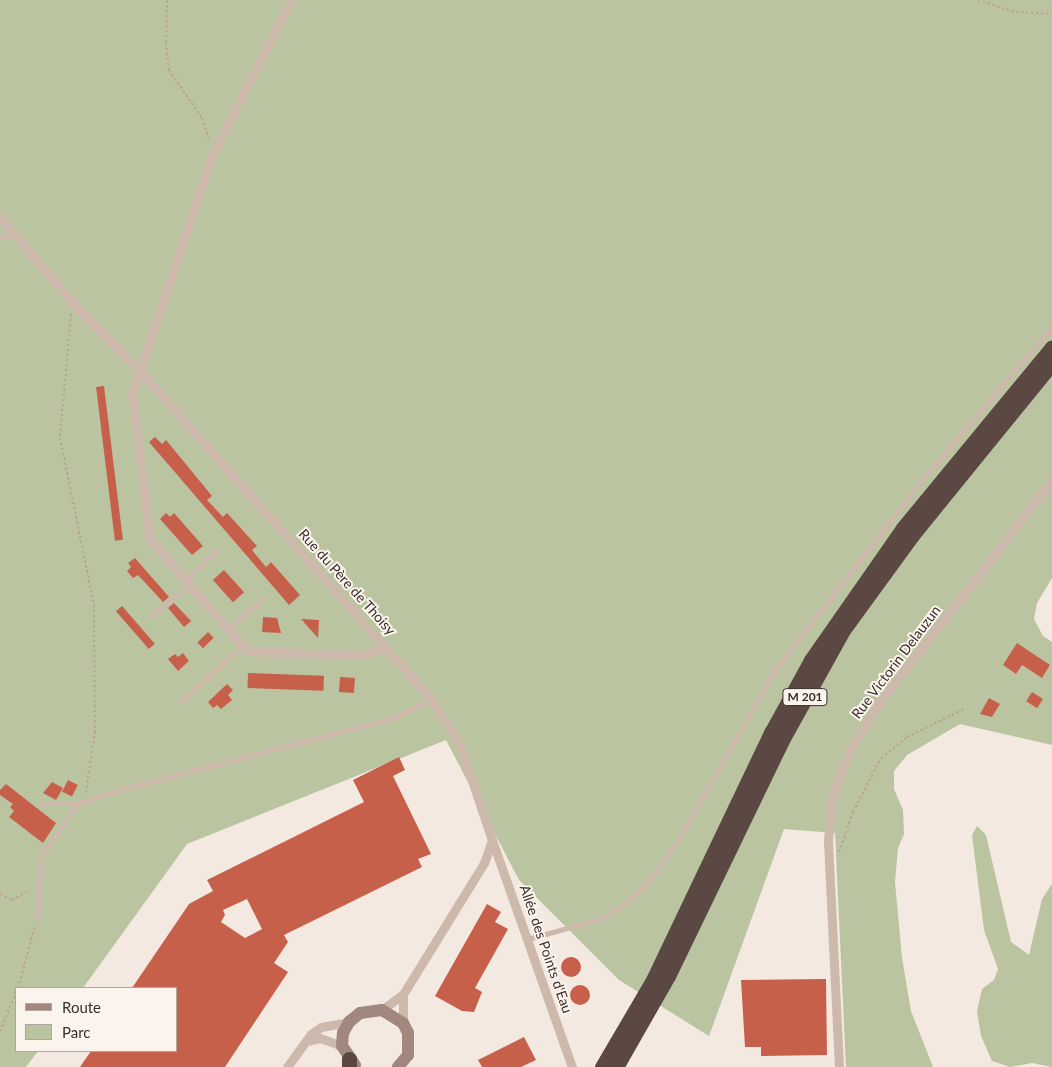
<!DOCTYPE html>
<meta charset="utf-8">
<style>
body{margin:0}
#map{position:relative;width:1052px;height:1067px;overflow:hidden;background:#f4e9e0;font-family:Lato,sans-serif}
div>[style]{position:absolute}
.green>*{inset:0;background:#bac4a0}
.building>*{inset:0;background:#c7604b;transform-origin:0 0}
.round{border-radius:50%}
.path>*{height:2px;margin-top:-1px;transform-origin:0;background:repeating-linear-gradient(90deg,#b9a296 0 2.5px,transparent 0 5px)}
.lane>*{height:4.5px;margin:-2.25px;padding:0 2.25px;transform-origin:2.25px;border-radius:2.25px;background:#cdb8ac}
.street>*{height:9px;margin:-4.5px;padding:0 4.5px;transform-origin:4.5px;border-radius:4.5px;background:#cdb8ac}
.secondary>*{height:12px;margin:-6px;padding:0 6px;transform-origin:6px;border-radius:6px;background:#a1877d}
.highway>*{height:15px;margin:-7.5px;padding:0 7.5px;transform-origin:7.5px;border-radius:7.5px;background:#5b4842}
span{translate:-50% -50%;white-space:nowrap;text-align:center;line-height:1.15;-webkit-text-stroke:4px #fbf4ed;paint-order:stroke}
.shield-label span{padding:1px 4px;background:#fbf4ed;border:1px solid;border-radius:4px;-webkit-text-stroke-width:0}
.shield-label{font-size:12px;color:#3a2e2b;font-weight:700}
.street-label{font-size:14px;color:#3a2e2b}
.legend{position:absolute;left:15px;top:987px;width:162px;height:65px;box-sizing:border-box;background:#fbf4ed;border:1px solid #aea59f;margin:0;padding:6px 9px;list-style:none;font-size:15px;color:#3a2e2b}
.legend li{display:flex;align-items:center;gap:10px;height:25px}
.legend b{width:25px;border:1px solid #aea59f}
</style>
<div id="map">
<div class="green">
<i style="clip-path:polygon(0 0,1052px 0,1052px 578px,1037px 603px,1034px 619px,1043px 636px,1052px 642px,1052px 745px,960px 724px,907px 755px,894px 771px,894px 789px,903px 810px,904px 834px,898px 848px,895px 882px,902px 958px,911px 1011px,933px 1067px,846px 1067px,835px 833px,784px 829px,709px 1036px,619px 980px,519px 880px,446px 740px,187px 844px,83px 988px,16px 988px,16px 1051px,38px 1051px,26px 1067px,0 1067px)"></i>
<i style="clip-path:polygon(977px 826px,986px 835px,1011px 942px,1029px 955px,1042px 899px,1052px 884px,1052px 1067px,1032px 1063px,1010px 1067px,992px 1061px,981px 1036px,977px 1011px,982px 989px,994px 980px,998px 969px,984px 930px,972px 835px)"></i>
</div>
<div class="building">
<i style="left:104px;top:386px;width:155px;height:8px;rotate:83deg"></i>
<i style="clip-path:polygon(155px 437px,162px 444px,166px 440px,212px 496px,207px 500px,223px 517px,227px 513px,257px 546px,252px 550px,266px 567px,271px 562px,300px 595px,289px 605px,283px 598px,149px 442px)"></i>
<i style="clip-path:polygon(166px 513px,170px 517px,174px 513px,203px 546px,192px 555px,160px 519px)"></i>
<i style="clip-path:polygon(135px 558px,169px 597px,163px 602px,138px 575px,133px 578px,127px 571px,131px 567px,128px 563px)"></i>
<i style="left:224px;top:570px;width:30px;height:15px;rotate:48deg"></i>
<i style="clip-path:polygon(174px 603px,191px 621px,184px 627px,168px 608px)"></i>
<i style="left:122px;top:606px;width:50px;height:8px;rotate:49deg"></i>
<i style="clip-path:polygon(263px 617px,277px 618px,281px 633px,262px 632px)"></i>
<i style="clip-path:polygon(301px 619px,319px 620px,318px 638px)"></i>
<i style="left:208px;top:632px;width:8px;height:15px;rotate:45deg"></i>
<i style="clip-path:polygon(1017px 643px,1050px 665px,1042px 678px,1022px 665px,1016px 674px,1003px 665px)"></i>
<i style="clip-path:polygon(183px 653px,189px 661px,178px 671px,168px 659px,175px 654px,178px 657px)"></i>
<i style="left:248px;top:673px;width:76px;height:15px;rotate:2deg"></i>
<i style="left:340px;top:677px;width:15px;height:15px;rotate:4deg"></i>
<i style="clip-path:polygon(227px 684px,233px 690px,228px 695px,232px 700px,221px 709px,217px 705px,213px 708px,208px 702px)"></i>
<i style="left:1032px;top:692px;width:13px;height:11px;rotate:32deg"></i>
<i style="clip-path:polygon(989px 698px,1000px 704px,992px 717px,980px 714px)"></i>
<i style="clip-path:polygon(evenodd,399px 757px,405px 770px,393px 776px,431px 854px,418px 859px,422px 867px,284px 935px,288px 942px,274px 963px,288px 972px,225px 1067px,80px 1067px,91px 1051px,176px 1051px,176px 988px,132px 988px,189px 904px,213px 891px,207px 880px,364px 802px,353px 780px,399px 757px,247px 899px,262px 929px,245px 938px,221px 922px,225px 915px,223px 910px,247px 899px)"></i>
<i style="left:68px;top:780px;width:11px;height:13px;rotate:27deg"></i>
<i style="clip-path:polygon(52px 782px,63px 788px,56px 800px,43px 793px)"></i>
<i style="clip-path:polygon(6px 784px,56px 823px,43px 843px,9px 817px,14px 811px,10px 807px,13px 804px,0 795px,0 790px)"></i>
<i style="clip-path:polygon(487px 904px,501px 912px,495px 922px,508px 929px,475px 988px,482px 992px,474px 1012px,462px 1011px,435px 996px)"></i>
<i class="round" style="left:561px;top:957px;width:20px;height:20px"></i>
<i style="clip-path:polygon(826px 979px,827px 1055px,761px 1056px,761px 1047px,745px 1047px,741px 980px)"></i>
<i class="round" style="left:570px;top:985px;width:20px;height:20px"></i>
<i style="clip-path:polygon(524px 1037px,536px 1060px,521px 1067px,482px 1067px,478px 1060px)"></i>
</div>
<div class="path">
<i style="left:167px;top:0;width:43px;rotate:91.3deg"></i>
<i style="left:166px;top:43px;width:27px;rotate:84deg"></i>
<i style="left:169px;top:70px;width:58px;rotate:55.5deg"></i>
<i style="left:202px;top:118px;width:22px;rotate:72deg"></i>
<i style="left:978px;top:0;width:40px;rotate:18deg"></i>
<i style="left:1016px;top:12px;width:36px;rotate:3deg"></i>
<i style="left:71px;top:314px;width:124px;rotate:95.1deg"></i>
<i style="left:60px;top:438px;width:170px;rotate:78.5deg"></i>
<i style="left:94px;top:605px;width:126px;rotate:89.5deg"></i>
<i style="left:95px;top:731px;width:62px;rotate:98.4deg"></i>
<i style="left:839px;top:852px;width:42px;rotate:-70.7deg"></i>
<i style="left:853px;top:812px;width:61px;rotate:-62.6deg"></i>
<i style="left:881px;top:758px;width:33px;rotate:-39deg"></i>
<i style="left:907px;top:737px;width:64px;rotate:-26.2deg"></i>
<i style="left:0;top:894px;width:13px;rotate:27deg"></i>
<i style="left:12px;top:900px;width:21px;rotate:-28deg"></i>
<i style="left:18px;top:988px;width:64px;rotate:-74.7deg"></i>
<i style="left:0;top:1031px;width:42px;rotate:-67.7deg"></i>
</div>
<div class="lane">
<i style="left:0;top:237px;width:15px;rotate:-4deg"></i>
<i style="left:185px;top:580px;width:45px;rotate:-43.2deg"></i>
<i style="left:152px;top:616px;width:48px;rotate:-40deg"></i>
<i style="left:228px;top:629px;width:46px;rotate:-40.6deg"></i>
<i style="left:182px;top:701px;width:82px;rotate:-43deg"></i>
<i style="left:40px;top:804px;width:38px"></i>
<i style="left:37px;top:919px;width:63px;rotate:-86.4deg"></i>
<i style="left:41px;top:856px;width:64px;rotate:-54.6deg"></i>
<i style="left:78px;top:804px;width:47px;rotate:-18.4deg"></i>
<i style="left:123px;top:789px;width:279px;rotate:-14.7deg"></i>
<i style="left:393px;top:718px;width:42px;rotate:-26.6deg"></i>
<i style="left:528px;top:939px;width:78px;rotate:-15.6deg"></i>
<i style="left:603px;top:918px;width:37px;rotate:-35deg"></i>
<i style="left:633px;top:897px;width:37px;rotate:-47deg"></i>
<i style="left:658px;top:870px;width:51px;rotate:-56.9deg"></i>
<i style="left:686px;top:827px;width:179px;rotate:-60.6deg"></i>
<i style="left:774px;top:671px;width:249px;rotate:-52.2deg"></i>
<i style="left:927px;top:474px;width:194px;rotate:-49.8deg"></i>
</div>
<div class="street">
<i style="left:291px;top:0;width:172px;rotate:117deg"></i>
<i style="left:213px;top:153px;width:254px;rotate:108.6deg"></i>
<i style="left:132px;top:394px;width:146px;rotate:82.9deg"></i>
<i style="left:150px;top:539px;width:148px;rotate:49.1deg"></i>
<i style="left:247px;top:651px;width:115px;rotate:2deg"></i>
<i style="left:362px;top:655px;width:24px;rotate:-17deg"></i>
<i style="left:0;top:218px;width:111px;rotate:49.4deg"></i>
<i style="left:72px;top:302px;width:95px;rotate:45.4deg"></i>
<i style="left:139px;top:370px;width:440px;rotate:48.4deg"></i>
<i style="left:431px;top:699px;width:54px;rotate:57.8deg"></i>
<i style="left:460px;top:745px;width:100px;rotate:71.4deg"></i>
<i style="left:492px;top:840px;width:24px;rotate:109deg"></i>
<i style="left:484px;top:863px;width:154px;rotate:121.7deg"></i>
<i style="left:403px;top:994px;width:26px;rotate:143deg"></i>
<i style="left:492px;top:840px;width:241px;rotate:70.6deg"></i>
<i style="left:403px;top:1023px;width:29px;rotate:-90deg"></i>
<i style="left:307px;top:1041px;width:13px;rotate:-13deg"></i>
<i style="left:320px;top:1038px;width:23px;rotate:20deg"></i>
<i style="left:287px;top:1067px;width:41px;rotate:-54deg"></i>
<i style="left:311px;top:1034px;width:12px;rotate:-35deg"></i>
<i style="left:321px;top:1027px;width:28px;rotate:-10deg"></i>
<i style="left:839px;top:1067px;width:227px;rotate:-92.8deg"></i>
<i style="left:828px;top:840px;width:44px;rotate:-84.8deg"></i>
<i style="left:832px;top:796px;width:49px;rotate:-68.6deg"></i>
<i style="left:850px;top:750px;width:50px;rotate:-58.8deg"></i>
<i style="left:876px;top:707px;width:287px;rotate:-52.2deg"></i>
</div>
<div class="secondary">
<i style="left:355px;top:1065px;width:23px;rotate:-124deg"></i>
<i style="left:342px;top:1046px;width:13px;rotate:-86deg"></i>
<i style="left:343px;top:1033px;width:13px;rotate:-61deg"></i>
<i style="left:349px;top:1022px;width:14px;rotate:-39deg"></i>
<i style="left:360px;top:1013px;width:22px;rotate:-8deg"></i>
<i style="left:382px;top:1010px;width:25px;rotate:32deg"></i>
<i style="left:403px;top:1023px;width:11px;rotate:63deg"></i>
<i style="left:408px;top:1033px;width:22px;rotate:90deg"></i>
<i style="left:408px;top:1055px;width:16px;rotate:130deg"></i>
</div>
<div class="highway">
<i style="left:349px;top:1059px;width:8px;rotate:90deg"></i>
<i style="left:602px;top:1067px;width:101px;rotate:-59.6deg"></i>
<i style="left:653px;top:980px;width:276px;rotate:-64.5deg"></i>
<i style="left:772px;top:731px;width:81px;rotate:-61.2deg"></i>
<i style="left:811px;top:660px;width:161px;rotate:-55.1deg"></i>
<i style="left:903px;top:528px;width:234px;rotate:-50.5deg"></i>
<i style="left:616px;top:1067px;width:105px;rotate:-60.3deg"></i>
<i style="left:668px;top:976px;width:262px;rotate:-64.2deg"></i>
<i style="left:782px;top:740px;width:126px;rotate:-61deg"></i>
<i style="left:843px;top:630px;width:119px;rotate:-53.9deg"></i>
<i style="left:913px;top:534px;width:220px;rotate:-50.9deg"></i>
</div>
<div class="shield-label">
<span style="left:805px;top:697px">M 201</span>
</div>
<div class="street-label">
<span style="left:347px;top:582px;rotate:48deg">Rue du Père de Thoisy</span>
<span style="left:896px;top:662px;rotate:-53deg">Rue Victorin Delauzun</span>
<span style="left:546px;top:949px;rotate:71deg">Allée des Points d'Eau</span>
</div>
<ul class="legend">
<li><b style="height:6px;background:#a1877d"></b>Route</li>
<li><b style="height:14px;background:#bac4a0"></b>Parc</li>
</ul>
</div>
